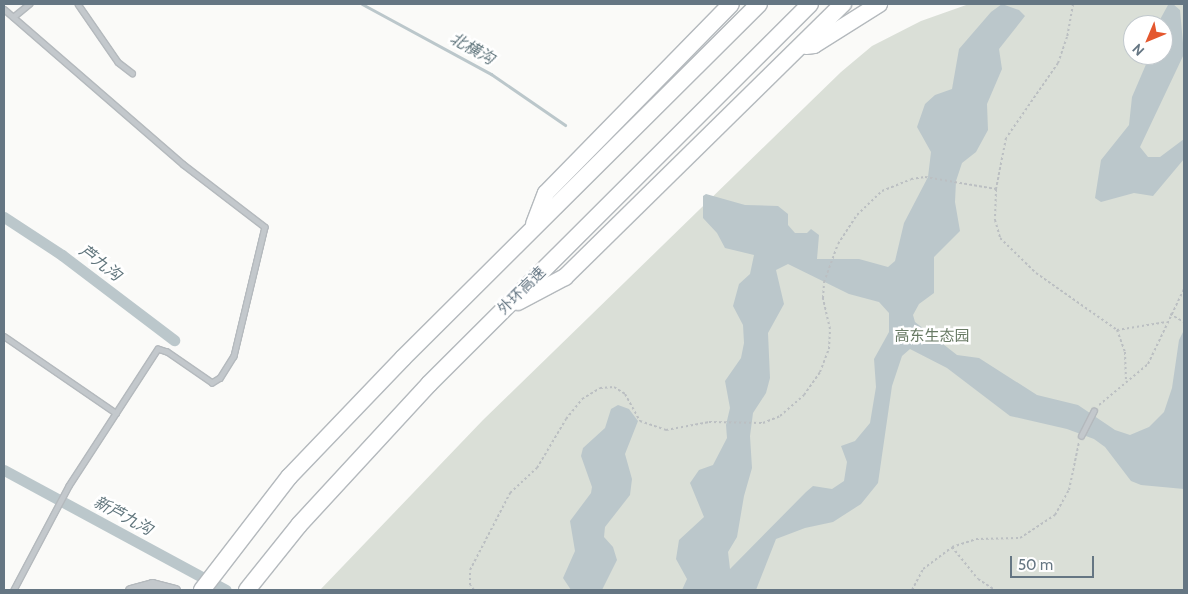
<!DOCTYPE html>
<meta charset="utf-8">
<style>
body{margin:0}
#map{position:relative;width:1188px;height:594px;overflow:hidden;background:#fafaf8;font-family:Cabin,"Noto Sans SC",sans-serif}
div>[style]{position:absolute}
.green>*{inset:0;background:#dadfd7}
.water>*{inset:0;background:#bbc7cb}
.stream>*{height:3px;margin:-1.5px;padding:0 1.5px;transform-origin:1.5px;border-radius:1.5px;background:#bbc7cb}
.canal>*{height:11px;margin:-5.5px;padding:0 5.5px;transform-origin:5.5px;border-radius:5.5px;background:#bbc7cb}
.path>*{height:2px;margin-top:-1px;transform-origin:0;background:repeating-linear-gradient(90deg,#bbbfc2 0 2.5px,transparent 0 5px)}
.roads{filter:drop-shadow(1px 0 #b4b9bd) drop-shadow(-1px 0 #b4b9bd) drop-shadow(0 1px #b4b9bd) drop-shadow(0 -1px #b4b9bd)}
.lane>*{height:4.5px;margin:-2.25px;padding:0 2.25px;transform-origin:2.25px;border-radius:2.25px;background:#c3c8cc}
.street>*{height:9px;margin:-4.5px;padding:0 4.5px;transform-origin:4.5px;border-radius:4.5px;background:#c3c8cc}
.highway>*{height:16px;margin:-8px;padding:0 8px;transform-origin:8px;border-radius:8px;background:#fff}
span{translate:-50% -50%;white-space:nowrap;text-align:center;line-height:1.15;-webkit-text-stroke:5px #fff;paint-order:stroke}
.street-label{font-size:15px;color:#657683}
.park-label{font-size:15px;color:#687a64}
.water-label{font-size:16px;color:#60757c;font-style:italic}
.frame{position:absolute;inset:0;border:5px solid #657683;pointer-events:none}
.north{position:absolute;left:1123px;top:15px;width:50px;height:50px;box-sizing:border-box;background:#fff;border:1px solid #c1c8cd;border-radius:50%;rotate:225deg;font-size:14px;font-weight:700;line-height:20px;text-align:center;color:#657683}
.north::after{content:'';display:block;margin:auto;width:18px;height:22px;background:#e4572e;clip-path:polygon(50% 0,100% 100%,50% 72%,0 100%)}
.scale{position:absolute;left:1010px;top:556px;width:84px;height:22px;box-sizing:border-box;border:2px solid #657683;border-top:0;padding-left:6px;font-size:15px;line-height:18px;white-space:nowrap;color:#657683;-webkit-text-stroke:4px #fff;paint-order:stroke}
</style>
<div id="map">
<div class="green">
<i style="clip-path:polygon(evenodd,969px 4px,1184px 4px,1184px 590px,320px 590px,483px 420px,841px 72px,872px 46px,921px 21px,969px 4px,1133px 25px,1163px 25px,1163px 55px,1133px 55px,1133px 25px)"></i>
</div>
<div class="water">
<i style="clip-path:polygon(evenodd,1002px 4px,1019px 10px,1025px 16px,999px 49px,1002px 69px,987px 104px,988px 130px,976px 152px,962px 163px,956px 181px,955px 202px,960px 231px,934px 257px,934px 293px,919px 304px,913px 315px,915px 322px,957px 355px,979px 358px,1037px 395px,1078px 405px,1115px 430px,1130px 435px,1149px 427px,1164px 412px,1172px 388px,1179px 340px,1184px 330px,1184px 489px,1141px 485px,1131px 481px,1105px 447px,1094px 439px,1067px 429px,1010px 416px,947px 368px,910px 349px,902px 356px,892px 386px,878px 483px,861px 504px,833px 522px,805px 528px,776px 539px,756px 590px,682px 590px,687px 579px,676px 559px,679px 540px,704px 517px,690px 483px,699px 470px,713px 465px,727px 438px,726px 425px,730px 408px,725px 381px,741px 358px,744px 343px,743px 325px,733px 306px,739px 284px,750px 274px,754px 255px,725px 248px,717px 233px,703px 218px,703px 196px,706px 194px,745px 205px,778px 206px,788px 214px,788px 225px,795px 233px,807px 233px,811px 229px,819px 235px,817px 259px,859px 259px,888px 267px,895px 261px,904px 223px,928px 177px,931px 152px,917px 127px,925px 104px,935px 95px,952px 89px,959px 49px,991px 12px,1002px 4px,788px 264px,849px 294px,879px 302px,889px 313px,889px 332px,874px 359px,876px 387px,870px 423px,855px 441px,841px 446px,847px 462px,844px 481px,832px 489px,813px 486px,806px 492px,730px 569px,728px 552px,737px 537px,744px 496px,752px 468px,750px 436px,753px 413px,766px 393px,770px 378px,768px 333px,784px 304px,776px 270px,788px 264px)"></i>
<i style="clip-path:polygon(1173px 4px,1180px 10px,1184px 54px,1140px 147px,1148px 157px,1160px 157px,1184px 139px,1184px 159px,1153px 196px,1134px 193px,1101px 202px,1095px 198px,1101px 160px,1129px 125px,1132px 97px,1150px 55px,1163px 55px,1163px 25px,1157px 25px,1168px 5px)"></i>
<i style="clip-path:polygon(618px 405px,629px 409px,638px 421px,625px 454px,632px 479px,630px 495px,605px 527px,604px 537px,613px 547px,617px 560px,602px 590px,571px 590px,563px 578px,575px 551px,570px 521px,591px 493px,592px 487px,581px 456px,583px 448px,605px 428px,611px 409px)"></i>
</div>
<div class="stream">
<i style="left:362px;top:4px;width:147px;rotate:28.5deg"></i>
<i style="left:491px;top:74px;width:90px;rotate:34.6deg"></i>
</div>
<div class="canal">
<i style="left:4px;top:217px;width:69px;rotate:33.2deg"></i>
<i style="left:62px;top:255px;width:141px;rotate:37.2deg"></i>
<i style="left:4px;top:470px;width:252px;rotate:28.4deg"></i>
</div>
<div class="path">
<i style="left:1073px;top:4px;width:34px;rotate:100deg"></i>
<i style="left:1067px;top:37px;width:28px;rotate:109deg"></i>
<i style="left:1058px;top:63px;width:91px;rotate:124.7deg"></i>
<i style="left:1006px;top:138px;width:52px;rotate:101.1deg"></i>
<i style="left:996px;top:189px;width:31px;rotate:92deg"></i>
<i style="left:995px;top:220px;width:19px;rotate:74deg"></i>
<i style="left:1000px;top:238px;width:50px;rotate:44.2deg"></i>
<i style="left:1036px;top:273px;width:99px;rotate:35.1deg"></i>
<i style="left:1117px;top:330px;width:23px;rotate:70deg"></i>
<i style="left:1125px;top:352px;width:29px;rotate:88deg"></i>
<i style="left:1170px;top:314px;width:16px;rotate:30deg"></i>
<i style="left:1117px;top:330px;width:50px;rotate:-9.3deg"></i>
<i style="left:1099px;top:405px;width:64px;rotate:-39.9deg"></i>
<i style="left:1148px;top:364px;width:83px;rotate:-64.4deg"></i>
<i style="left:952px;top:547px;width:41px;rotate:50.9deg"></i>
<i style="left:978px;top:579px;width:20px;rotate:33deg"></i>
<i style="left:474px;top:590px;width:6px;rotate:-129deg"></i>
<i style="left:470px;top:585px;width:15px;rotate:-90deg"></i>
<i style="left:470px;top:570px;width:87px;rotate:-62.5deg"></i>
<i style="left:510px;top:493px;width:37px;rotate:-43deg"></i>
<i style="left:537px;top:468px;width:57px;rotate:-59.4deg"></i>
<i style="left:566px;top:419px;width:26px;rotate:-51deg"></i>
<i style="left:582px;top:399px;width:21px;rotate:-31deg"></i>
<i style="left:600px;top:388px;width:14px;rotate:-4deg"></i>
<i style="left:614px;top:387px;width:13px;rotate:32deg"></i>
<i style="left:625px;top:394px;width:31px;rotate:61deg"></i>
<i style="left:640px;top:421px;width:28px;rotate:19deg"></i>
<i style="left:666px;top:430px;width:44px;rotate:-10.5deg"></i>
<i style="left:709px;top:422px;width:54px;rotate:1.1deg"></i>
<i style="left:763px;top:423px;width:18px;rotate:-22deg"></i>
<i style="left:780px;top:416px;width:32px;rotate:-41deg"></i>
<i style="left:804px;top:395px;width:28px;rotate:-55deg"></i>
<i style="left:820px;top:372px;width:25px;rotate:-69deg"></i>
<i style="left:829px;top:349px;width:20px;rotate:-87deg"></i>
<i style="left:830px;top:329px;width:32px;rotate:-103deg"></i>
<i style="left:823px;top:298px;width:16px;rotate:-86deg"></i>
<i style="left:824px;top:282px;width:40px;rotate:-69.8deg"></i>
<i style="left:838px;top:244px;width:35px;rotate:-57deg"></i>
<i style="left:857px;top:215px;width:35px;rotate:-44deg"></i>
<i style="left:882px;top:191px;width:31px;rotate:-22deg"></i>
<i style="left:911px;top:179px;width:14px;rotate:-8deg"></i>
<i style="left:925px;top:177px;width:72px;rotate:9.6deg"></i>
<i style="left:912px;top:590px;width:24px;rotate:-62deg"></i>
<i style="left:923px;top:569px;width:36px;rotate:-37deg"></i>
<i style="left:952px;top:547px;width:25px;rotate:-18deg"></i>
<i style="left:976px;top:539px;width:44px;rotate:-1.3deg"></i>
<i style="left:1020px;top:538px;width:42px;rotate:-33.3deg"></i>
<i style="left:1055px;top:515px;width:29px;rotate:-61deg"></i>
<i style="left:1069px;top:490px;width:49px;rotate:-78.2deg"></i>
</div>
<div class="roads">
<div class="lane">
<i style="left:78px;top:4px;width:70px;rotate:55.4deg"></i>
<i style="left:118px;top:62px;width:18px;rotate:38deg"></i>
<i style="left:4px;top:9px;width:237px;rotate:40.9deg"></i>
<i style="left:183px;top:164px;width:103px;rotate:37.5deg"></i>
<i style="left:265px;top:227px;width:133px;rotate:103.5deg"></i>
<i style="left:234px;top:356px;width:26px;rotate:122deg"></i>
<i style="left:220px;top:378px;width:9px;rotate:148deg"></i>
<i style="left:212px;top:383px;width:55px;rotate:-145.4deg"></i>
<i style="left:167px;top:352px;width:9px;rotate:-162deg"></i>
<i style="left:158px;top:349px;width:163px;rotate:123deg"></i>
<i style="left:69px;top:486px;width:118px;rotate:117.9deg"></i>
<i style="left:13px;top:17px;width:21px;rotate:-39deg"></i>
<i style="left:4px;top:336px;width:136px;rotate:34.5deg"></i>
<i style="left:1081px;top:436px;width:28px;rotate:-63deg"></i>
</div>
<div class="street">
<i style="left:130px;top:590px;width:23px;rotate:-15deg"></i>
<i style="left:152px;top:584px;width:24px;rotate:15deg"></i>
</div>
<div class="highway">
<i style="left:806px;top:46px;width:8px;rotate:-7deg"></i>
<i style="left:814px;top:45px;width:77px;rotate:-32.2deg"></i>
<i style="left:534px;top:224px;width:33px;rotate:-69deg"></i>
<i style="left:546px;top:193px;width:264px;rotate:-45.6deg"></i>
<i style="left:518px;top:302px;width:53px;rotate:-28deg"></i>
<i style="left:565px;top:277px;width:390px;rotate:-44.5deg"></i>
<i style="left:202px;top:590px;width:143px;rotate:-52.4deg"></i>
<i style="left:289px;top:477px;width:165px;rotate:-46.2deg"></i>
<i style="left:403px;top:358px;width:502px;rotate:-44.84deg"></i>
<i style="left:247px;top:590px;width:83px;rotate:-51.3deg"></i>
<i style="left:299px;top:525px;width:192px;rotate:-47.3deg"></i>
<i style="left:429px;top:384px;width:538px;rotate:-44.92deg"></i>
</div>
</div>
<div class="street-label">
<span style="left:522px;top:291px;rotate:-45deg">外环高速</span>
</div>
<div class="park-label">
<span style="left:932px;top:337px">高东生态园</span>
</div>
<div class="water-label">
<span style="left:472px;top:49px;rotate:29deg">北横沟</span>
<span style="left:100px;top:263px;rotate:37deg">芦九沟</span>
<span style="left:123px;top:516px;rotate:28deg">新芦九沟</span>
</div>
<div class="frame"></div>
<div class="north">N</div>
<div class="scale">50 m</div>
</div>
